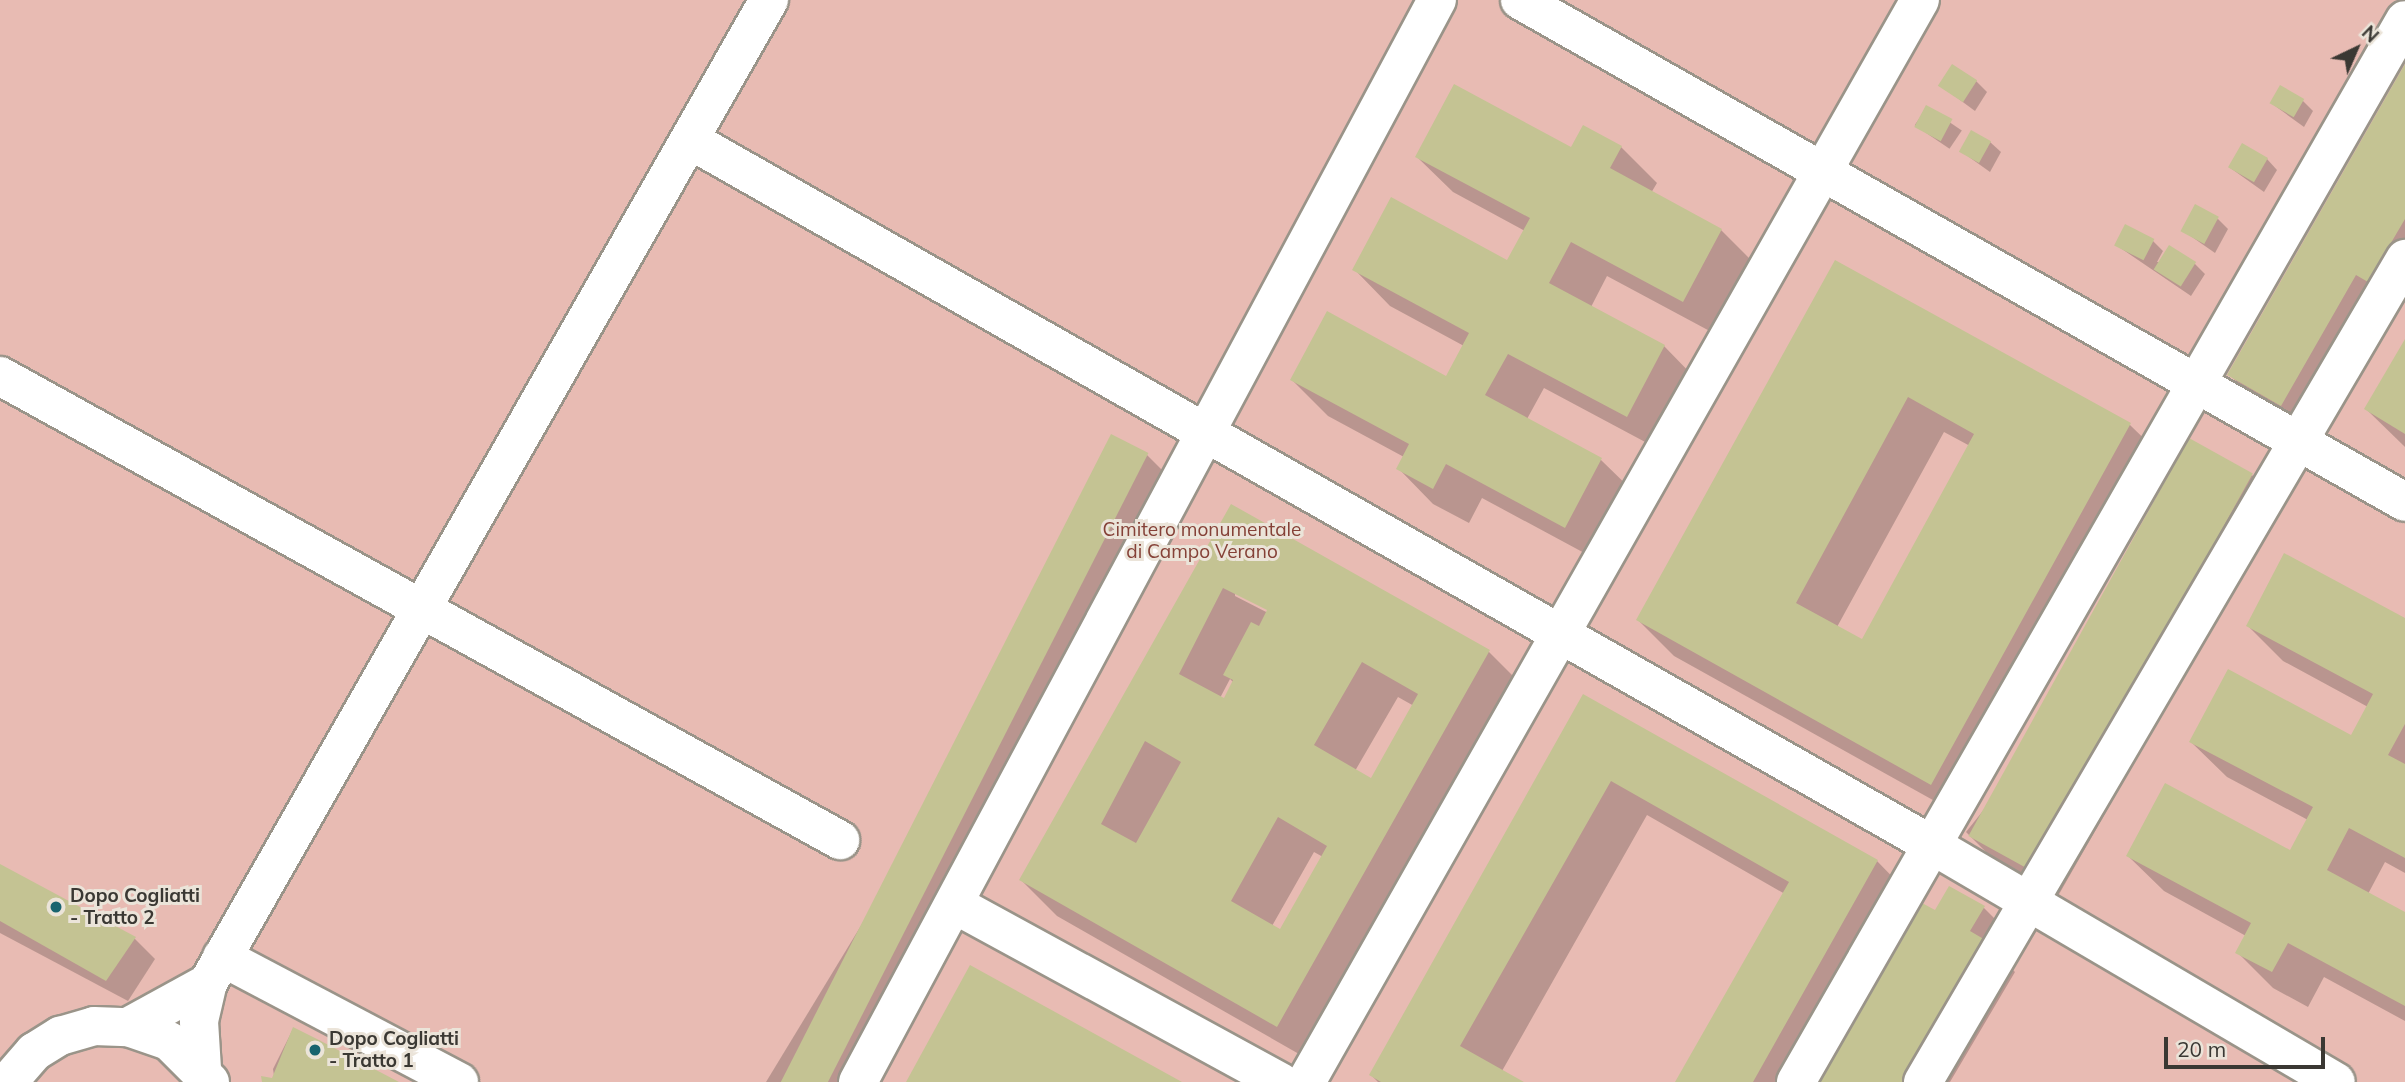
<!DOCTYPE html>
<style>
body{margin:0}
#map{position:relative;width:2405px;height:1082px;overflow:hidden;background:#ebe4d9;font-family:Mulish,sans-serif}
div>[style]{position:absolute}
.green>*{inset:0;background:#e8bbb3;transform-origin:0 0}
.shadow>*{inset:0;background:#0003;transform-origin:0 0}
.building>*{inset:0;background:#c4c393;transform-origin:0 0}
.roads{filter:drop-shadow(2px 0 #9a9489) drop-shadow(-2px 0 #9a9489) drop-shadow(0 2px #9a9489) drop-shadow(0 -2px #9a9489)}
.minor>*{height:38px;margin:-19px;padding:0 19px;transform-origin:19px;border-radius:19px;background:#fff}
.dots>*{width:19px;height:19px;translate:-50% -50%;box-sizing:border-box;border:4px solid #ebe4d9;border-radius:50%}
span{translate:-50% -50%;white-space:nowrap;text-align:center;line-height:1.15;-webkit-text-stroke:6px #ebe4d9;paint-order:stroke}
.park-label{font-size:19px;color:#854137}
.poi-label{font-size:19px;color:#3a3833;font-weight:700}
.left{translate:0 -50%;text-align:left}
.north{position:absolute;left:2321px;top:14px;width:70px;height:70px;-webkit-text-stroke:5px #ebe4d9;paint-order:stroke;rotate:44deg;font-size:19px;font-weight:700;line-height:28px;text-align:center;color:#3a3833}
.north::after{content:'';display:block;margin:auto;width:24px;height:32px;background:#3a3833;clip-path:polygon(50% 0,100% 100%,50% 72%,0 100%)}
.scale{position:absolute;left:2164px;top:1037px;width:161px;height:32px;box-sizing:border-box;border:4px solid #3a3833;border-top:0;padding-left:9px;font-size:21px;line-height:24px;white-space:nowrap;color:#3a3833;-webkit-text-stroke:5px #ebe4d9;paint-order:stroke}
</style>
<div id="map">
<div class="green">
<i style="left:0;top:0;width:2405px;height:1082px"></i>
</div>
<div class="shadow">
<i style="clip-path:polygon(2405px 67px,2405px 298px,2398px 310px,2386px 303px,2311px 434px,2259px 404px,2229px 374px)"></i>
<i style="clip-path:polygon(1976px 81px,1987px 92px,1975px 111px,1941px 86px)"></i>
<i style="clip-path:polygon(2303px 101px,2313px 111px,2304px 127px,2271px 103px)"></i>
<i style="left:1927px;top:107px;width:42px;height:22px;rotate:34deg"></i>
<i style="clip-path:polygon(1990px 142px,2001px 152px,1990px 172px,1962px 152px)"></i>
<i style="clip-path:polygon(1621px 147px,1657px 183px,1651px 193px,1721px 230px,1757px 266px,1719px 336px,1607px 276px,1591px 307px,1664px 346px,1699px 382px,1662px 451px,1544px 388px,1527px 419px,1601px 460px,1637px 495px,1601px 562px,1482px 498px,1469px 523px,1433px 504px,1398px 468px,1404px 457px,1328px 416px,1292px 380px,1447px 378px,1464px 346px,1390px 306px,1355px 270px,1508px 262px,1525px 231px,1453px 192px,1417px 157px)"></i>
<i style="clip-path:polygon(2267px 159px,2277px 170px,2264px 192px,2229px 167px)"></i>
<i style="clip-path:polygon(2218px 219px,2228px 229px,2215px 253px,2182px 230px)"></i>
<i style="clip-path:polygon(2153px 241px,2163px 251px,2157px 262px,2195px 264px,2205px 274px,2191px 296px,2116px 245px)"></i>
<i style="clip-path:polygon(evenodd,1836px 262px,2130px 425px,2166px 460px,1967px 819px,1674px 656px,1638px 620px,1836px 262px,1944px 432px,1970px 446px,1862px 641px,1837px 627px,1944px 432px)"></i>
<i style="clip-path:polygon(2405px 342px,2405px 447px,2366px 409px)"></i>
<i style="clip-path:polygon(1147px 455px,1176px 484px,856px 1082px,766px 1082px)"></i>
<i style="clip-path:polygon(2252px 475px,2281px 505px,2058px 896px,1996px 862px,1966px 832px)"></i>
<i style="clip-path:polygon(evenodd,1232px 506px,1489px 652px,1524px 687px,1313px 1062px,1057px 916px,1021px 880px,1232px 506px,1235px 592px,1275px 613px,1274px 616px,1235px 596px,1235px 592px,1232px 506px,1230px 679px,1234px 683px,1225px 701px,1220px 698px,1230px 679px,1232px 506px,1398px 697px,1414px 706px,1372px 780px,1355px 771px,1398px 697px,1232px 506px,1314px 852px,1323px 857px,1281px 931px,1272px 926px,1314px 852px)"></i>
<i style="clip-path:polygon(2405px 620px,2405px 873px,2385px 862px,2368px 894px,2405px 914px,2405px 1021px,2324px 977px,2308px 1007px,2273px 988px,2237px 952px,2246px 936px,2164px 891px,2128px 856px,2291px 853px,2308px 820px,2227px 777px,2191px 742px,2352px 738px,2368px 707px,2283px 661px,2248px 626px)"></i>
<i style="clip-path:polygon(1584px 696px,1877px 861px,1912px 897px,1808px 1082px,1677px 1082px,1785px 894px,1647px 815px,1502px 1071px,1521px 1082px,1378px 1082px,1371px 1075px)"></i>
<i style="clip-path:polygon(0 867px,135px 939px,155px 959px,128px 1001px,0 933px)"></i>
<i style="clip-path:polygon(1984px 908px,2013px 937px,2001px 958px,2015px 972px,1950px 1082px,1819px 1082px,1936px 912px)"></i>
<i style="clip-path:polygon(293px 1029px,395px 1082px,275px 1082px,273px 1069px)"></i>
</div>
<div class="building">
<i style="left:1952px;top:64px;width:30px;height:26px;rotate:33deg"></i>
<i style="clip-path:polygon(2405px 64px,2405px 219px,2368px 282px,2356px 275px,2281px 406px,2227px 375px)"></i>
<i style="clip-path:polygon(1454px 84px,1571px 147px,1583px 125px,1622px 146px,1610px 168px,1722px 229px,1683px 302px,1571px 242px,1549px 283px,1665px 345px,1627px 417px,1508px 354px,1485px 395px,1602px 458px,1565px 528px,1446px 464px,1433px 489px,1396px 469px,1409px 444px,1290px 380px,1327px 311px,1446px 376px,1469px 333px,1352px 270px,1391px 197px,1507px 260px,1530px 218px,1415px 157px)"></i>
<i style="left:2280px;top:85px;width:28px;height:21px;rotate:30deg"></i>
<i style="left:1926px;top:105px;width:30px;height:25px;rotate:28deg"></i>
<i style="left:1971px;top:130px;width:23px;height:25px;rotate:29deg"></i>
<i style="left:2242px;top:143px;width:30px;height:28px;rotate:30deg"></i>
<i style="left:2195px;top:204px;width:27px;height:31px;rotate:28deg"></i>
<i style="left:2125px;top:224px;width:33px;height:24px;rotate:27deg"></i>
<i style="left:2169px;top:245px;width:32px;height:29px;rotate:32deg"></i>
<i style="clip-path:polygon(evenodd,1835px 260px,2131px 423px,1931px 785px,1636px 620px,1835px 260px,1908px 397px,1974px 434px,1862px 639px,1796px 603px,1908px 397px)"></i>
<i style="clip-path:polygon(2405px 339px,2405px 434px,2364px 409px)"></i>
<i style="left:1111px;top:434px;width:42px;height:735px;rotate:27deg"></i>
<i style="left:2189px;top:438px;width:73px;height:455px;rotate:29deg"></i>
<i style="clip-path:polygon(evenodd,1231px 504px,1490px 650px,1277px 1027px,1019px 880px,1231px 504px,1223px 588px,1267px 610px,1259px 626px,1251px 622px,1223px 675px,1233px 680px,1224px 698px,1179px 674px,1223px 588px,1231px 504px,1362px 662px,1418px 694px,1371px 778px,1314px 745px,1362px 662px,1231px 504px,1145px 741px,1181px 762px,1136px 843px,1101px 824px,1145px 741px,1231px 504px,1278px 817px,1327px 846px,1280px 929px,1231px 901px,1278px 817px)"></i>
<i style="clip-path:polygon(2284px 553px,2405px 618px,2405px 724px,2388px 755px,2405px 764px,2405px 858px,2349px 828px,2327px 870px,2405px 912px,2405px 1006px,2288px 943px,2272px 972px,2235px 953px,2251px 923px,2126px 856px,2165px 783px,2290px 850px,2313px 807px,2189px 742px,2228px 669px,2351px 735px,2373px 694px,2246px 626px)"></i>
<i style="clip-path:polygon(1583px 694px,1878px 860px,1753px 1082px,1675px 1082px,1789px 882px,1611px 781px,1460px 1046px,1524px 1082px,1381px 1082px,1369px 1075px)"></i>
<i style="clip-path:polygon(0 864px,136px 937px,106px 981px,0 921px)"></i>
<i style="clip-path:polygon(1949px 886px,1985px 906px,1970px 931px,1987px 941px,1904px 1082px,1817px 1082px,1922px 903px,1935px 910px)"></i>
<i style="clip-path:polygon(970px 965px,1182px 1082px,906px 1082px)"></i>
<i style="clip-path:polygon(293px 1027px,317px 1039px,399px 1082px,262px 1082px,261px 1076px,272px 1078px)"></i>
</div>
<div class="roads">
<div class="minor">
<i style="left:1520px;top:0;width:1017px;rotate:29.56deg"></i>
<i style="left:690px;top:140px;width:1428px;rotate:29.58deg"></i>
<i style="left:1932px;top:845px;width:468px;rotate:30.4deg"></i>
<i style="left:0;top:376px;width:960px;rotate:28.92deg"></i>
<i style="left:954px;top:904px;width:372px;rotate:28.6deg"></i>
<i style="left:222px;top:957px;width:268px;rotate:27.8deg"></i>
<i style="left:128px;top:1027px;width:43px;rotate:18.9deg"></i>
<i style="left:169px;top:1041px;width:58px;rotate:45deg"></i>
<i style="left:202px;top:1069px;width:48px;rotate:-93.6deg"></i>
<i style="left:199px;top:1021px;width:39px;rotate:-77deg"></i>
<i style="left:8px;top:1082px;width:40px;rotate:-49deg"></i>
<i style="left:34px;top:1052px;width:31px;rotate:-32deg"></i>
<i style="left:60px;top:1036px;width:35px;rotate:-16deg"></i>
<i style="left:94px;top:1026px;width:34px;rotate:2deg"></i>
<i style="left:128px;top:1027px;width:91px;rotate:-28.8deg"></i>
<i style="left:208px;top:983px;width:1132px;rotate:-60.29deg"></i>
<i style="left:858px;top:1082px;width:1227px;rotate:-61.85deg"></i>
<i style="left:1306px;top:1082px;width:1244px;rotate:-60.43deg"></i>
<i style="left:1796px;top:1082px;width:1224px;rotate:-60.17deg"></i>
<i style="left:1923px;top:1082px;width:954px;rotate:-59.64deg"></i>
</div>
</div>
<div class="dots">
<i style="left:56px;top:907px;background:#18646f"></i>
<i style="left:315px;top:1050px;background:#18646f"></i>
</div>
<div class="park-label">
<span style="left:1202px;top:541px">Cimitero monumentale<br>di Campo Verano</span>
</div>
<div class="poi-label">
<span class="left" style="left:70px;top:907px">Dopo Cogliatti<br>- Tratto 2</span>
<span class="left" style="left:329px;top:1050px">Dopo Cogliatti<br>- Tratto 1</span>
</div>
<div class="north">N</div>
<div class="scale">20 m</div>
</div>
